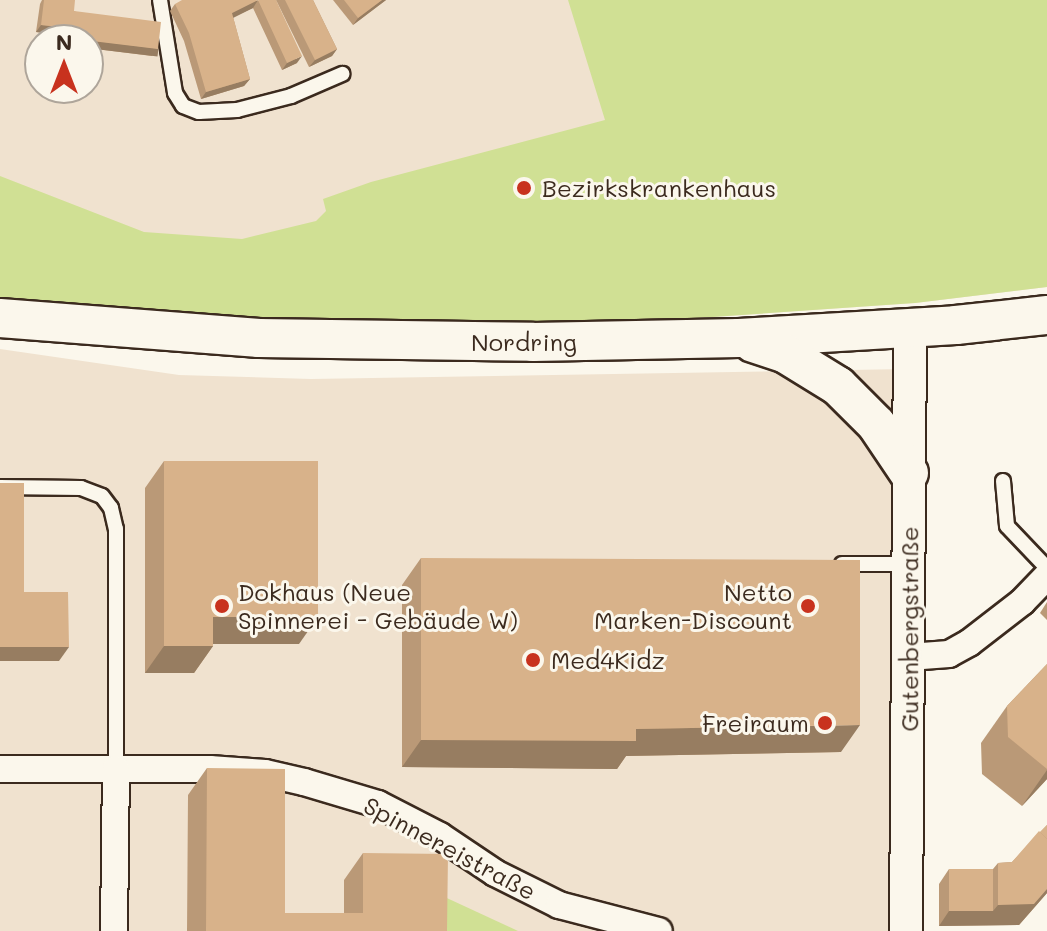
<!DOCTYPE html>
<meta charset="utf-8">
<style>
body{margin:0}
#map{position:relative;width:1047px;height:931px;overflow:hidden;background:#fbf7ec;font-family:Mali,sans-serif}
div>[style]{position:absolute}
.built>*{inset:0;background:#f0e2cf}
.green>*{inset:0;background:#d0e094}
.roads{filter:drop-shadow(2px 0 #3b2a1e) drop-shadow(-2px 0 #3b2a1e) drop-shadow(0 2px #3b2a1e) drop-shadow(0 -2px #3b2a1e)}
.service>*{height:14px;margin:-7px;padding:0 7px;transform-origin:7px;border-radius:7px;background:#fbf7ec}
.minor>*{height:26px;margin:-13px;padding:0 13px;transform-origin:13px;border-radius:13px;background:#fbf7ec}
.tertiary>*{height:32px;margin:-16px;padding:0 16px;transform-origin:16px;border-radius:16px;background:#fbf7ec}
.secondary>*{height:38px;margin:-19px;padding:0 19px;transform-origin:19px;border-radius:19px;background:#fbf7ec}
.wall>*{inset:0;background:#ba9977}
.shaded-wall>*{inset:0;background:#977d61;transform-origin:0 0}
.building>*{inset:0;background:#d8b28a;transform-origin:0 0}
.dots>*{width:22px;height:22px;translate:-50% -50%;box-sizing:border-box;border:4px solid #fbf7ec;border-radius:50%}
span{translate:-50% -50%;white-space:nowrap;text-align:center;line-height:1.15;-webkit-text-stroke:6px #fbf7ec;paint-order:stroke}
.poi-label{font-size:24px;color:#3b2a1e}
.left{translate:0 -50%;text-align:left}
.right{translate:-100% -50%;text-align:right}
.street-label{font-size:24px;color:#3b2a1e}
.north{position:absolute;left:24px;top:24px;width:80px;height:80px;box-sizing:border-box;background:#fbf7ec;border:2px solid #aea59a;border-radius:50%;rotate:0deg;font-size:22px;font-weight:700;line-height:32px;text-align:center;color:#3b2a1e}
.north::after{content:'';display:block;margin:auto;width:28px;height:36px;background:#c8321e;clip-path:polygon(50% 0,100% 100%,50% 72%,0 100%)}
</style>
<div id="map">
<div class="built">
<i style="clip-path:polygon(evenodd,0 0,1047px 0,1047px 287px,915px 303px,639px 322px,0 302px,0 0,40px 40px,88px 40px,88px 88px,40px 88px,40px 40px)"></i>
<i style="clip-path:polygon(0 349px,179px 375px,311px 379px,907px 369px,905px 931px,0 931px)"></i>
</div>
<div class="green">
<i style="clip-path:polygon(568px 0,1047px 0,1047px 287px,915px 303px,639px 322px,433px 328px,174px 317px,0 302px,0 176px,144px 232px,242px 239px,316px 221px,326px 211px,323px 199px,371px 182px,605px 120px)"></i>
<i style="clip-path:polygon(436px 893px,518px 931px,436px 931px)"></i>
</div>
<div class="roads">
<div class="service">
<i style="left:160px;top:0;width:94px;rotate:80.8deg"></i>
<i style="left:175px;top:93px;width:15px;rotate:58deg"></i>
<i style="left:183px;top:106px;width:17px;rotate:21deg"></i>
<i style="left:199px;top:112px;width:38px;rotate:-3deg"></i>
<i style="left:237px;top:110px;width:56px;rotate:-14.5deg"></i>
<i style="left:291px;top:96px;width:56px;rotate:-23.3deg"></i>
<i style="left:1003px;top:481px;width:45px;rotate:84.9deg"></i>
<i style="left:1007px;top:526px;width:58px;rotate:46.4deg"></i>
<i style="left:0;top:487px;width:81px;rotate:0.7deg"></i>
<i style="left:81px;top:488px;width:22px;rotate:21deg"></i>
<i style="left:102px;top:496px;width:15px;rotate:53deg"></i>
<i style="left:111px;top:508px;width:22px;rotate:77deg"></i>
<i style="left:116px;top:529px;width:240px;rotate:90deg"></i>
<i style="left:842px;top:564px;width:67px"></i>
</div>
<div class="minor">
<i style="left:909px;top:657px;width:40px;rotate:-4.3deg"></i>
<i style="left:949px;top:654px;width:23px;rotate:-29deg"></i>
<i style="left:969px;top:643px;width:67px;rotate:-37.7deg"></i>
<i style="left:1022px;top:602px;width:36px;rotate:-46deg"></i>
<i style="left:0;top:769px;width:210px"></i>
<i style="left:210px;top:769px;width:55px;rotate:4.2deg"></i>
<i style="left:265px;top:773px;width:40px;rotate:13deg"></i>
<i style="left:304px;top:782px;width:77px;rotate:16.6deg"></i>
<i style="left:378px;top:804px;width:70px;rotate:27.3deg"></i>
<i style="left:440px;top:836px;width:66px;rotate:33.9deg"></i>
<i style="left:495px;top:873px;width:72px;rotate:26.6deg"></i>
<i style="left:559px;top:905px;width:103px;rotate:14.6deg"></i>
<i style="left:114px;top:931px;width:162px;rotate:-89.3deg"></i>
</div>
<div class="tertiary">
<i style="left:906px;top:931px;width:603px;rotate:-89.62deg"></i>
</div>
<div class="secondary">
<i style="left:0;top:318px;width:260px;rotate:4.4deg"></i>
<i style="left:259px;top:338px;width:274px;rotate:0.8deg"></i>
<i style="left:533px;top:342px;width:206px;rotate:-1.1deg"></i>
<i style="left:739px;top:338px;width:217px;rotate:-3.4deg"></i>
<i style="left:956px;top:325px;width:92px;rotate:-6.3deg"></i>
<i style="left:753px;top:343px;width:35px;rotate:18deg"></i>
<i style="left:786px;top:354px;width:61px;rotate:31.6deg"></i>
<i style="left:838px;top:386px;width:54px;rotate:45deg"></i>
<i style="left:876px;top:424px;width:59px;rotate:56deg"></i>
</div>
</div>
<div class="wall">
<i style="clip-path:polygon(42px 0,71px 0,74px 11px,158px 49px,152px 56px,88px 48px,88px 40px,63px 40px,63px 35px,36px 32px,40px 4px)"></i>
<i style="clip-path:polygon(276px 0,297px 63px,282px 70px,253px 8px,233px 17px,250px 79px,244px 86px,201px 99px,184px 41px,170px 11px,175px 4px)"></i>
<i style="clip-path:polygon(276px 0,313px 0,337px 49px,332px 56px,309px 67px)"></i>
<i style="clip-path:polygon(333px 0,386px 0,353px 25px)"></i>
<i style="clip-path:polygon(164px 461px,299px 644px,213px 644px,213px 646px,194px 673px,145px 673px,145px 488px)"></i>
<i style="clip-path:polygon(421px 558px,841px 752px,626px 756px,617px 769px,402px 767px,402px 585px)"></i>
<i style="clip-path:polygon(1047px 602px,1047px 620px,1040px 613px)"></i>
<i style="clip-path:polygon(1047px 664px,1047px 779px,1022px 806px,982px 774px,981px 743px,1007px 706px)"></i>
<i style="clip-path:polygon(207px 768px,285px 913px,344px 913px,344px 880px,363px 853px,447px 931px,187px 931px,188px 795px)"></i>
<i style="clip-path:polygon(1047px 825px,1047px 893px,1019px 925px,939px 926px,939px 884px,949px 869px,993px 869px,998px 863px,1012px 862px)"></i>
</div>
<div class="shaded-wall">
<i style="clip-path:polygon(258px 0,253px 8px,227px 21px,232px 13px)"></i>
<i style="clip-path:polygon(382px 0,386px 0,353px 25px,358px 18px)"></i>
<i style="clip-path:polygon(41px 25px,68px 28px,63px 35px,36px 32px)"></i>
<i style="left:88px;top:40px;width:71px;height:8px;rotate:7deg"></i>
<i style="clip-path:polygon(337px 49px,332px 56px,309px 67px,315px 60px)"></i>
<i style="clip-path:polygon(302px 56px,297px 63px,282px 70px,287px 63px)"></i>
<i style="clip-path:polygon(250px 79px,244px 86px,201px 99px,206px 92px)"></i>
<i style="clip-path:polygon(213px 617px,318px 617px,299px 644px,194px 644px)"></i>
<i style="clip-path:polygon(164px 646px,213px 646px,194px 673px,145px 673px)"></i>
<i style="clip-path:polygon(0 647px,69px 647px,59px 661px,0 661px)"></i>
<i style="clip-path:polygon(860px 725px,841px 752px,626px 756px,617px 769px,402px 767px,421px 740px,636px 729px)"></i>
<i style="clip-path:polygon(1047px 770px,1047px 779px,1022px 806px)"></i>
<i style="clip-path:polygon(1047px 889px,1047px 893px,1019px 925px,939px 926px,949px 911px,993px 911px,998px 905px)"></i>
</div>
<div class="building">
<i style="clip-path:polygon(44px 0,75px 0,74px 11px,161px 22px,158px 49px,67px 38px,68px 28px,41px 25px)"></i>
<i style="clip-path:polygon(182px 0,276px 0,302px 56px,287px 63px,258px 0,232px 13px,250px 79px,206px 92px,189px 33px,175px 4px)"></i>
<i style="clip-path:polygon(285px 0,313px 0,337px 49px,315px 60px)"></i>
<i style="clip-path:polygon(344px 0,382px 0,358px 18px)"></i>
<i style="clip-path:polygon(164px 461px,318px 461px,318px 617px,213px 617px,213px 646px,164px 646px)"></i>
<i style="clip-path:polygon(0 483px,24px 483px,24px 592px,68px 592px,69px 647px,0 647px)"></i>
<i style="clip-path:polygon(421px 558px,860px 560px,860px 725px,636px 729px,636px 741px,421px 740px)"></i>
<i style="clip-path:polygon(1047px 664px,1047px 769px,1008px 737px,1007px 706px)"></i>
<i style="clip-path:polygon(207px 768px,285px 769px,285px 913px,363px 913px,363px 853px,448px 854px,447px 931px,206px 931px)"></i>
<i style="clip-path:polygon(1047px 825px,1047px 839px,1040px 832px)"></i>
<i style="clip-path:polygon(1039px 831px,1047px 839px,1047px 889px,1034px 904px,998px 905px,998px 863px,1012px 862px)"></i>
<i style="left:949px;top:869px;width:44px;height:42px"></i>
</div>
<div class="dots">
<i style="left:524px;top:188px;background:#c8321e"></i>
<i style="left:222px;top:606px;background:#c8321e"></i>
<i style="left:808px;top:606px;background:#c8321e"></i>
<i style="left:533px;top:660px;background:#c8321e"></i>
<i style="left:825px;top:723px;background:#c8321e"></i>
</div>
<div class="poi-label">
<span class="left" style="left:542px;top:188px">Bezirkskrankenhaus</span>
<span class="left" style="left:238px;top:606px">Dokhaus (Neue<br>Spinnerei - Gebäude W)</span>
<span class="right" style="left:792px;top:606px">Netto<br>Marken-Discount</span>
<span class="left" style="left:551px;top:660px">Med4Kidz</span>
<span class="right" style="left:809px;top:723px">Freiraum</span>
</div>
<div class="street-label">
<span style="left:524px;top:342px">Nordring</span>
<span style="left:909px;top:629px;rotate:-90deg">Gutenbergstraße</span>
<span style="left:450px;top:848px;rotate:28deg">Spinnereistraße</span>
</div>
<div class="north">N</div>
</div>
